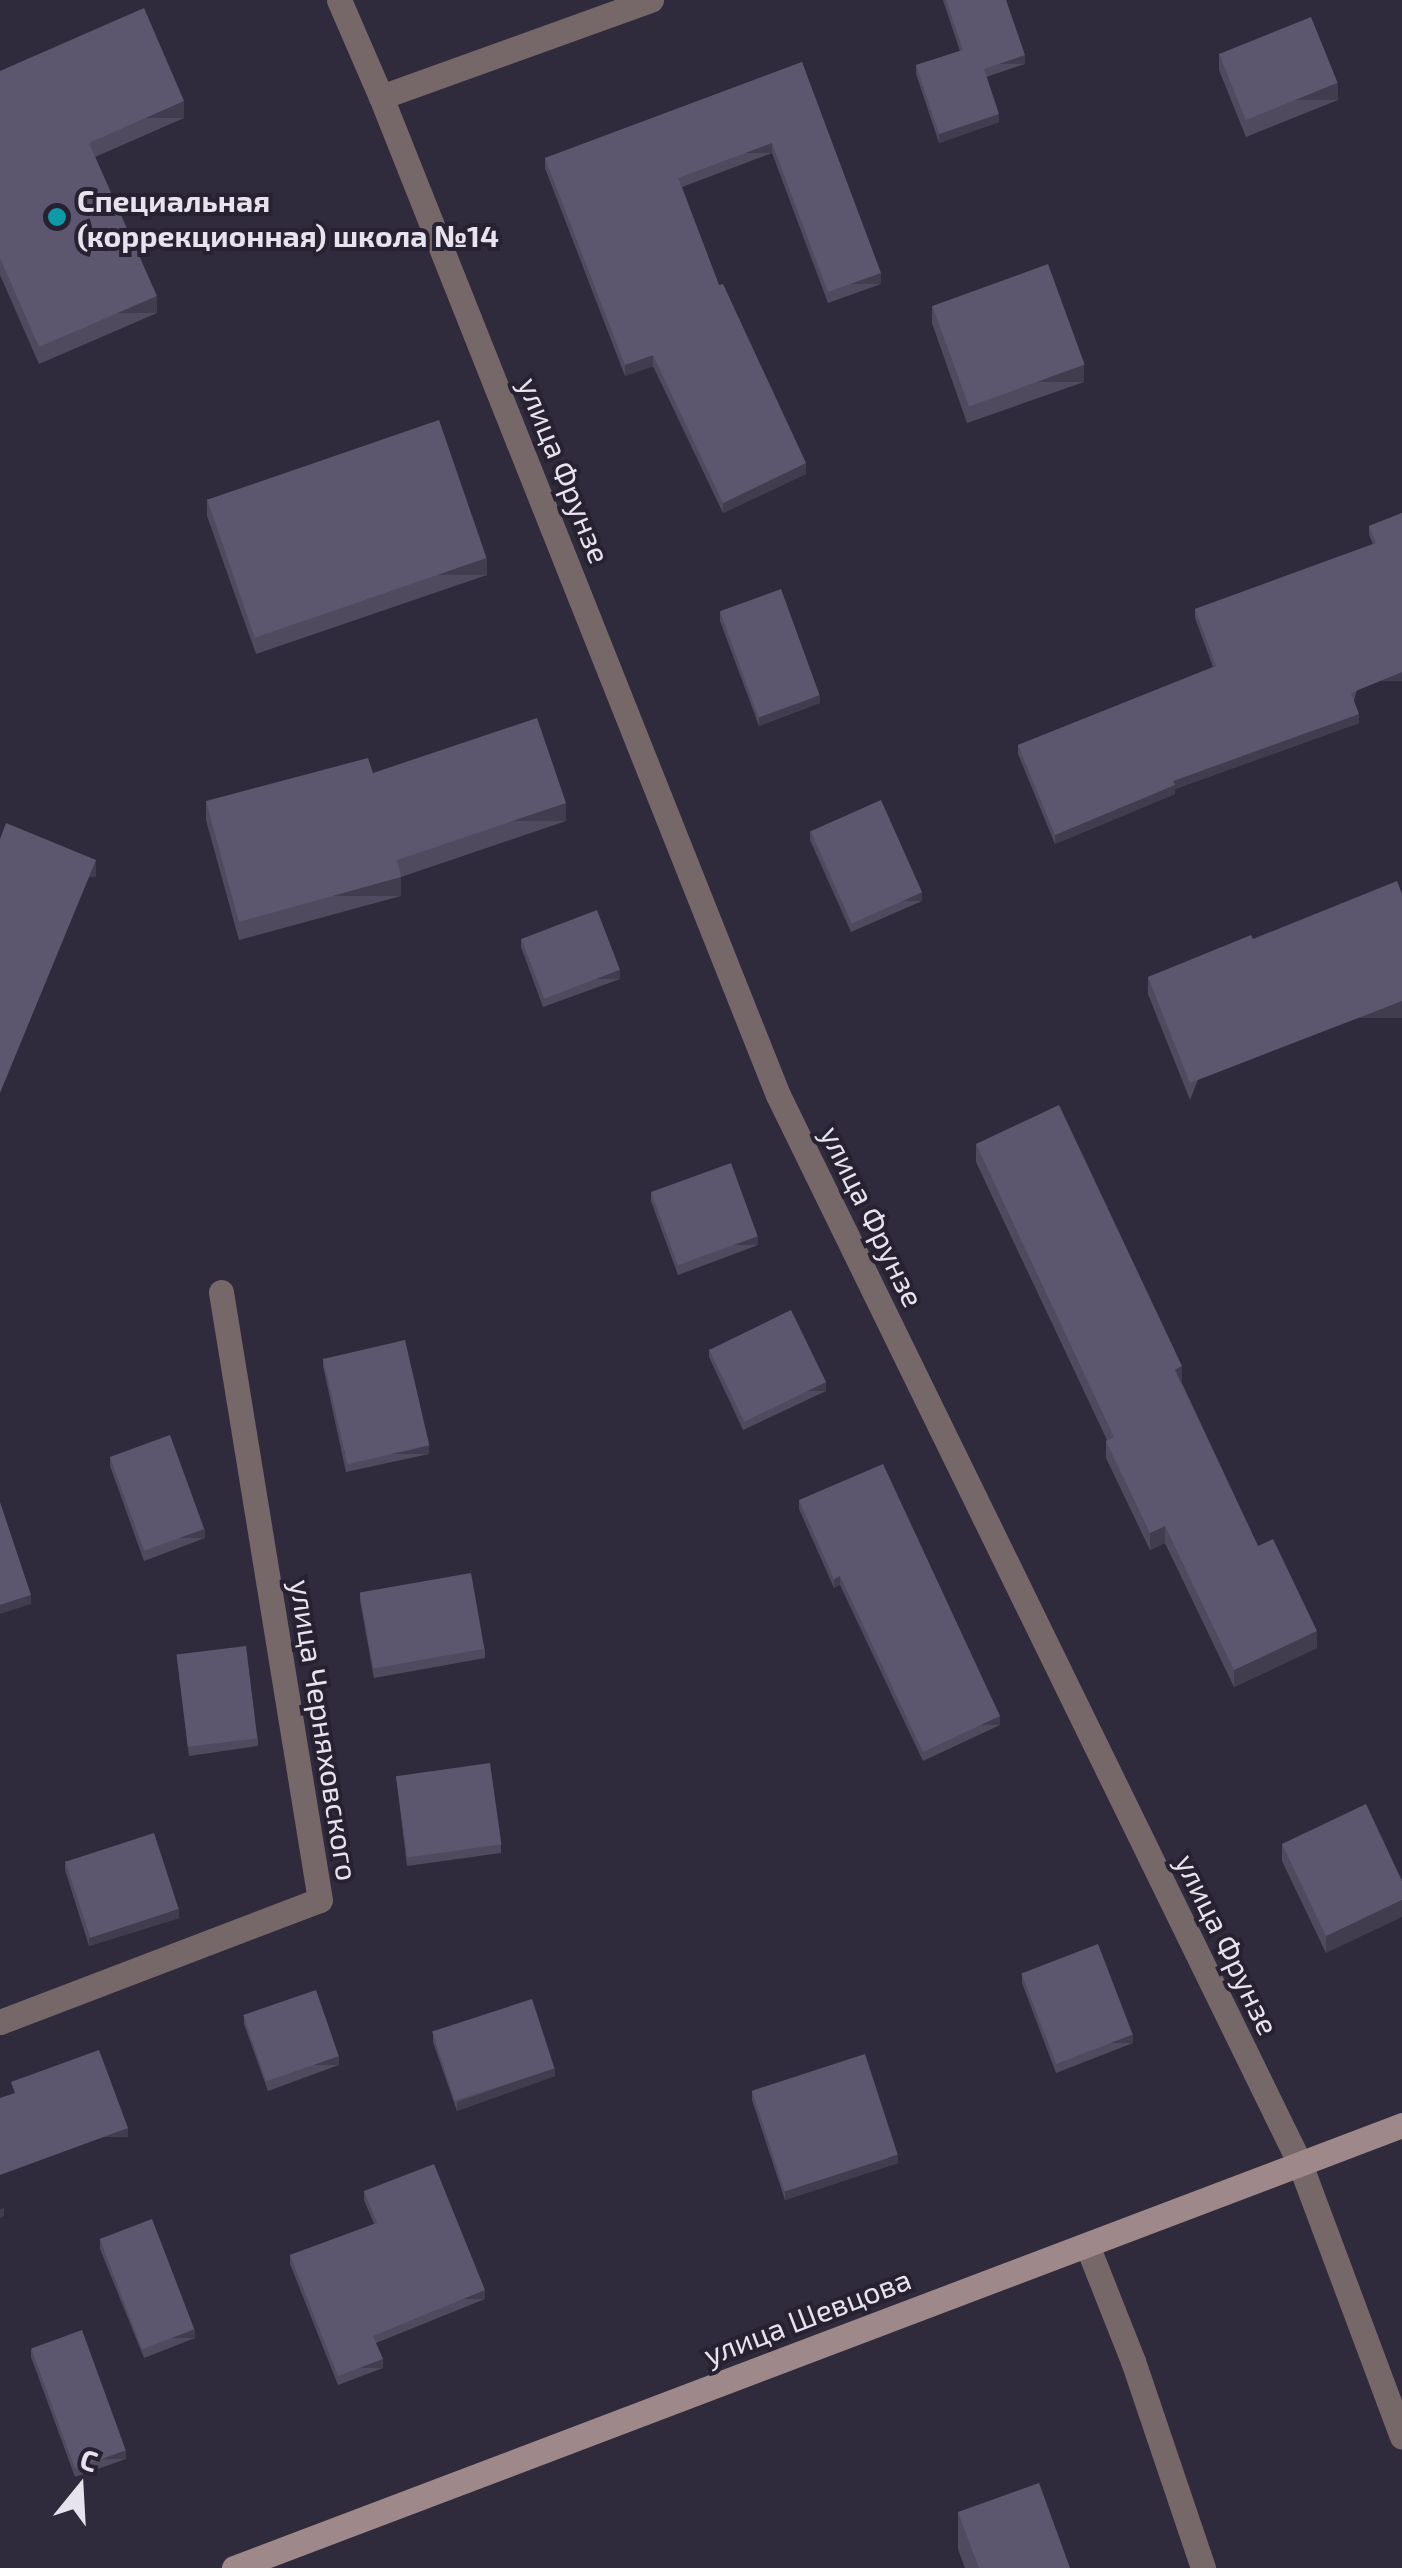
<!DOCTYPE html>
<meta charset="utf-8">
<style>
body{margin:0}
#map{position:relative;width:1402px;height:2568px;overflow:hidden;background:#302b3c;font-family:"Exo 2",sans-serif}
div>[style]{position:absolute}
.service>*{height:25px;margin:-12.5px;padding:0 12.5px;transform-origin:12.5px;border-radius:12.5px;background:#766868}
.minor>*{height:25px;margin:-12.5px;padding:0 12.5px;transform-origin:12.5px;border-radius:12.5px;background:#766868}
.tertiary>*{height:25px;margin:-12.5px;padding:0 12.5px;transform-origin:12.5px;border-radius:12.5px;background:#766868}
.secondary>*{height:25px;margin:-12.5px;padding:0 12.5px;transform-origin:12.5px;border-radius:12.5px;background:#9f8889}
.wall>*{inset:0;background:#504a5f}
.shaded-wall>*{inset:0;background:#413c4e;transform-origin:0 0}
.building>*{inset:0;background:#5d566f;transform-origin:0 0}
.dots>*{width:28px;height:28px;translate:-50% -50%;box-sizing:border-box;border:5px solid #272131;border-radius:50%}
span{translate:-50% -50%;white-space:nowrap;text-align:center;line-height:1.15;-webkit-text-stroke:8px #272131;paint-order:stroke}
.poi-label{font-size:30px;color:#e6e3ee;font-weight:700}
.left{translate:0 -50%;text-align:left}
.street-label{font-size:30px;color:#e6e3ee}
.north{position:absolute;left:30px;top:2438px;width:100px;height:100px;-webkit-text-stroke:8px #272131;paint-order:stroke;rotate:18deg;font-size:28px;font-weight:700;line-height:40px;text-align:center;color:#e6e3ee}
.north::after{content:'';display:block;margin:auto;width:35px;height:45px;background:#e6e3ee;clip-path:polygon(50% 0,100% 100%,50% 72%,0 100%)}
</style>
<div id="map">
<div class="service">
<i style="left:381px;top:97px;width:287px;rotate:-19.8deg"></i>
<i style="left:1087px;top:2245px;width:125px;rotate:68.4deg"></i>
<i style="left:1133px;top:2361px;width:219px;rotate:71.3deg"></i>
</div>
<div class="minor">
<i style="left:0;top:2022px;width:342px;rotate:-20.9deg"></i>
<i style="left:320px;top:1900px;width:616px;rotate:-99.25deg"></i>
<i style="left:1300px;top:2164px;width:291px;rotate:69.5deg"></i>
</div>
<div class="tertiary">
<i style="left:339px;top:0;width:106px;rotate:66.6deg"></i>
<i style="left:381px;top:97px;width:1074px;rotate:68.31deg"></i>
<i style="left:778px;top:1095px;width:1190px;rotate:63.97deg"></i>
</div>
<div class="secondary">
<i style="left:234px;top:2568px;width:1249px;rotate:-20.77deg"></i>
</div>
<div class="wall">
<i style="clip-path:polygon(943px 0,1006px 0,1025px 64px,986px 77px,999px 122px,939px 143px,916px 74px,916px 65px,960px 51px)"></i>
<i style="clip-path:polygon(1219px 53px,1338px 100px,1246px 137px,1219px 70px)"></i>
<i style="clip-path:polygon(802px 62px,881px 284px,828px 303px,772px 153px,682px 187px,719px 285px,806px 474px,723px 513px,653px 366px,625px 376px,545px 168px,545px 158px)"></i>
<i style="clip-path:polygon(0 71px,184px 118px,95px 157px,157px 313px,39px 364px,0 275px)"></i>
<i style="clip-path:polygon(932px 306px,1084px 382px,967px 423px,932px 323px)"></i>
<i style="clip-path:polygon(207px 499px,487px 575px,256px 654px,207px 516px)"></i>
<i style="clip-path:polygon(1402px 513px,1354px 701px,1359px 723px,1175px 789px,1175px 794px,1055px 844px,1018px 754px,1018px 745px,1213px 667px,1195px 618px,1195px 609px,1373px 544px,1369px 535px,1369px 526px)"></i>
<i style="clip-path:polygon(720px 612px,820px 703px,759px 726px,720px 621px)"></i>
<i style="clip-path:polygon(206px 801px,566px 821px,401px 877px,401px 896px,239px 940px,206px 820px)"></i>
<i style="clip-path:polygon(810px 831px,922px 901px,851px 932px,810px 840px)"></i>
<i style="clip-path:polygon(521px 939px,620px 979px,543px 1007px,521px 947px)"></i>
<i style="clip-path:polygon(1253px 939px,1190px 1100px,1148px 994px,1148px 977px)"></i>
<i style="clip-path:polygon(976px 1144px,1182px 1383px,1258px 1546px,1317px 1648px,1234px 1687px,1165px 1543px,1150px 1550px,1106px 1458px,1106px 1441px,1107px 1440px,976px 1162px)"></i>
<i style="clip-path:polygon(651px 1192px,758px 1245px,678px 1275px,651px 1201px)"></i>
<i style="clip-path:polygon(709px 1349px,826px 1391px,743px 1430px,709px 1357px)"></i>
<i style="clip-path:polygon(323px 1358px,429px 1454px,346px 1472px,323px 1366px)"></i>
<i style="clip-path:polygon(110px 1457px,205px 1538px,144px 1561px,110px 1466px)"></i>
<i style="clip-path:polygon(799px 1500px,1000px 1725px,923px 1761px,840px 1585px,834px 1588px,799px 1509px)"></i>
<i style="clip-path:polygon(360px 1593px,485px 1649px,485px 1658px,374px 1678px,360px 1601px)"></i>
<i style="clip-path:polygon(177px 1656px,258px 1738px,258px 1746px,189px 1756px)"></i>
<i style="clip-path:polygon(396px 1776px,501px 1844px,501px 1853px,407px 1866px)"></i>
<i style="clip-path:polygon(1282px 1844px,1402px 1881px,1326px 1953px,1282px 1861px)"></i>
<i style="clip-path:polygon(65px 1861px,179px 1918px,89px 1946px,65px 1870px)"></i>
<i style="clip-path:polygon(1022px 1974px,1133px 2043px,1056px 2073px,1022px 1983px)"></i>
<i style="clip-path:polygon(244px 2016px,339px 2065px,268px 2091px,244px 2024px)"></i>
<i style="clip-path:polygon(433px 2033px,555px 2076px,457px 2111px,433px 2042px)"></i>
<i style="clip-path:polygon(752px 2091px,898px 2163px,785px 2200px,752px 2100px)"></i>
<i style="clip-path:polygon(364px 2191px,485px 2299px,376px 2343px,383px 2368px,338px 2385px,290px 2264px,290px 2255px,374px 2224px,364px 2200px)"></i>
<i style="clip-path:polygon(100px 2240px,195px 2338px,144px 2358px,100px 2249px)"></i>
<i style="clip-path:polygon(31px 2349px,126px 2459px,75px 2477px,31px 2357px)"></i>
<i style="clip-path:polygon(958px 2512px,1070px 2568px,965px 2568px,958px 2549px)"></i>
</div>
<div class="shaded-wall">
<i style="left:1025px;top:55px;width:9px;height:43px;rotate:90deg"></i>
<i style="left:1338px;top:83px;width:17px;height:99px;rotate:90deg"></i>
<i style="left:184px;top:101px;width:17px;height:104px;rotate:90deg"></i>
<i style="clip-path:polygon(999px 114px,999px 122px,939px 143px,939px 134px)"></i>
<i style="left:772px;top:143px;width:10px;height:100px;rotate:90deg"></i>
<i style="left:881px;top:273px;width:11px;height:56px;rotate:90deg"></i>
<i style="left:157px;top:296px;width:17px;height:129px;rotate:90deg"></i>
<i style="clip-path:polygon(653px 355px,653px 366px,625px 376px,625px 365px)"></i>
<i style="left:1084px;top:365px;width:17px;height:124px;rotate:90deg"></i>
<i style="clip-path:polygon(806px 463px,806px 474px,723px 513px,723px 503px)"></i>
<i style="left:487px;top:558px;width:17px;height:244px;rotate:90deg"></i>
<i style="left:1402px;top:672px;width:9px;height:55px;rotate:90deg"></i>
<i style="clip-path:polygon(820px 695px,820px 703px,759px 726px,759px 717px)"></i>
<i style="clip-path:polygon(1359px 714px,1359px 723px,1175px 789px,1175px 794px,1055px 844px,1055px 835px,1173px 781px)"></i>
<i style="left:566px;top:803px;width:18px;height:178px;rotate:90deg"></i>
<i style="left:96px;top:860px;width:17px;height:252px;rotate:90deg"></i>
<i style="left:401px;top:877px;width:19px;height:168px;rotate:90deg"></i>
<i style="left:922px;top:892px;width:9px;height:77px;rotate:90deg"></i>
<i style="left:620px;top:970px;width:9px;height:82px;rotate:90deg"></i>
<i style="left:1402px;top:1001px;width:17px;height:227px;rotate:90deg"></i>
<i style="left:758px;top:1236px;width:9px;height:85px;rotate:90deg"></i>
<i style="clip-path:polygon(1182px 1366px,1182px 1383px,1175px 1387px,1175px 1370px)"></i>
<i style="left:826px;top:1382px;width:9px;height:92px;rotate:90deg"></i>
<i style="left:429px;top:1445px;width:9px;height:85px;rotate:90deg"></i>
<i style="clip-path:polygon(1165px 1526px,1165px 1543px,1150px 1550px,1150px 1533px)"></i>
<i style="left:205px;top:1529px;width:9px;height:65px;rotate:90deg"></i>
<i style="clip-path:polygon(840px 1576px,840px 1585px,834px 1588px,834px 1579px)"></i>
<i style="clip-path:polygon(31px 1595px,31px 1604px,0 1614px,0 1605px)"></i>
<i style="clip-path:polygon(1317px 1631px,1317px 1648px,1234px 1687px,1234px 1670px)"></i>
<i style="left:1000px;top:1716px;width:9px;height:85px;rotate:90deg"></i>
<i style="clip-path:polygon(1402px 1900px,1402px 1917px,1326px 1953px,1326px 1936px)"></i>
<i style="clip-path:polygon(179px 1909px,179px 1918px,89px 1946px,89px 1938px)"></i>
<i style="left:1133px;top:2034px;width:9px;height:83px;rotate:90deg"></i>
<i style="left:339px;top:2056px;width:9px;height:76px;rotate:90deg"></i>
<i style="clip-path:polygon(555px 2068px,555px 2076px,457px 2111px,457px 2102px)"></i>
<i style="left:128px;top:2128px;width:9px;height:136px;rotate:90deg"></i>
<i style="clip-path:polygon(898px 2155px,898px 2163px,785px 2200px,785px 2191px)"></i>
<i style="clip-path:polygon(4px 2208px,4px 2216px,0 2218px,0 2209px)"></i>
<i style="left:485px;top:2290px;width:9px;height:121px;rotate:90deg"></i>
<i style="left:195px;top:2329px;width:9px;height:55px;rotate:90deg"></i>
<i style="left:383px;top:2359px;width:9px;height:48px;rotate:90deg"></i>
<i style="left:126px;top:2450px;width:9px;height:54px;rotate:90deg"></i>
</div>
<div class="building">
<i style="clip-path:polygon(946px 0,1006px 0,1025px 55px,984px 69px,999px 114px,939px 134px,916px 65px,963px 50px)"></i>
<i style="clip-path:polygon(144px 8px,184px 101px,89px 143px,157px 296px,39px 347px,0 258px,0 71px)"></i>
<i style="left:1311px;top:17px;width:71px;height:99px;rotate:68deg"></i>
<i style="clip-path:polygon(802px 62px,881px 273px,828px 292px,772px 143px,678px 178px,719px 285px,723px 284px,806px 463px,723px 503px,653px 355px,625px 365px,545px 158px)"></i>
<i style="left:1048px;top:264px;width:107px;height:123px;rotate:70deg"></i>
<i style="left:439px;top:420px;width:146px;height:245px;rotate:71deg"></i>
<i style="clip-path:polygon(1402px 513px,1402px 672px,1351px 693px,1359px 714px,1173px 781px,1175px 785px,1055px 835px,1018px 745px,1216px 666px,1195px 609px,1376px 543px,1369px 526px)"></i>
<i style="left:781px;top:589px;width:113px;height:65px;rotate:70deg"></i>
<i style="clip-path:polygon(537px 718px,566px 803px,397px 860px,401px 877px,239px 922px,206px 801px,368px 758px,373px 773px)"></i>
<i style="left:881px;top:800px;width:101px;height:77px;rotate:66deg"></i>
<i style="clip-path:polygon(6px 823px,96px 860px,0 1093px,0 839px)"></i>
<i style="clip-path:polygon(1397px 881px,1402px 894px,1402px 1001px,1190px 1083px,1148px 977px,1251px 935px,1253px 939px)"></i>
<i style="left:597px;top:910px;width:64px;height:81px;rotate:69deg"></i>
<i style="clip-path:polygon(1059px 1105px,1182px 1366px,1175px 1370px,1258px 1546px,1273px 1539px,1317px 1631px,1234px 1670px,1165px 1526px,1150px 1533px,1106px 1441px,1114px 1437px,976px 1144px)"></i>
<i style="left:731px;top:1163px;width:78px;height:85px;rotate:70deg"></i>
<i style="left:791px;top:1310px;width:80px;height:91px;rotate:64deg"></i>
<i style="left:405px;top:1340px;width:108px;height:84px;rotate:77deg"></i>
<i style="left:170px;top:1435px;width:100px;height:64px;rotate:70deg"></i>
<i style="clip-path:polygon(883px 1464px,1000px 1716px,923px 1752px,840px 1576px,834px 1579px,799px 1500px)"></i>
<i style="clip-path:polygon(0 1502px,31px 1595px,0 1605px)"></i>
<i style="left:471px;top:1573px;width:77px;height:113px;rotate:80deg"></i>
<i style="left:246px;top:1646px;width:93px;height:70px;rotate:83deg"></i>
<i style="left:490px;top:1763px;width:82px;height:95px;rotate:82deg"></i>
<i style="clip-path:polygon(1366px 1804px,1402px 1881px,1402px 1900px,1326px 1936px,1282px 1844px)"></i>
<i style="left:154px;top:1833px;width:80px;height:93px;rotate:72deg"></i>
<i style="left:1098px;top:1944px;width:97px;height:82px;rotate:69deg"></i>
<i style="left:316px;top:1990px;width:70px;height:77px;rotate:71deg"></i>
<i style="left:532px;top:1999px;width:73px;height:105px;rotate:72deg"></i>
<i style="clip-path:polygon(99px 2050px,128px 2128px,0 2175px,0 2098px,15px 2093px,11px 2082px)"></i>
<i style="left:865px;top:2054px;width:106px;height:119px;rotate:72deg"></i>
<i style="clip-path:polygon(434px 2164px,485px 2290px,373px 2336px,383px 2359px,338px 2376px,290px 2255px,377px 2223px,364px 2191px)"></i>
<i style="left:152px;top:2219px;width:118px;height:56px;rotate:69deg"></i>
<i style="left:82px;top:2330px;width:128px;height:54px;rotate:70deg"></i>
<i style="clip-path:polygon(1039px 2483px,1070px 2568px,979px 2568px,958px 2512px)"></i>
</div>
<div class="dots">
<i style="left:57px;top:217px;background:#0f9aa8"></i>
</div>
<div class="poi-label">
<span class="left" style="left:77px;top:217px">Специальная<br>(коррекционная) школа №14</span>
</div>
<div class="street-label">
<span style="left:565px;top:470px;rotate:68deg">улица Фрунзе</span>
<span style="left:873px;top:1216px;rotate:64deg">улица Фрунзе</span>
<span style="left:325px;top:1730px;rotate:81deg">улица Черняховского</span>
<span style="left:1228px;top:1944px;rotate:64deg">улица Фрунзе</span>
<span style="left:807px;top:2316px;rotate:-21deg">улица Шевцова</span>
</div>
<div class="north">С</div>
</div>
